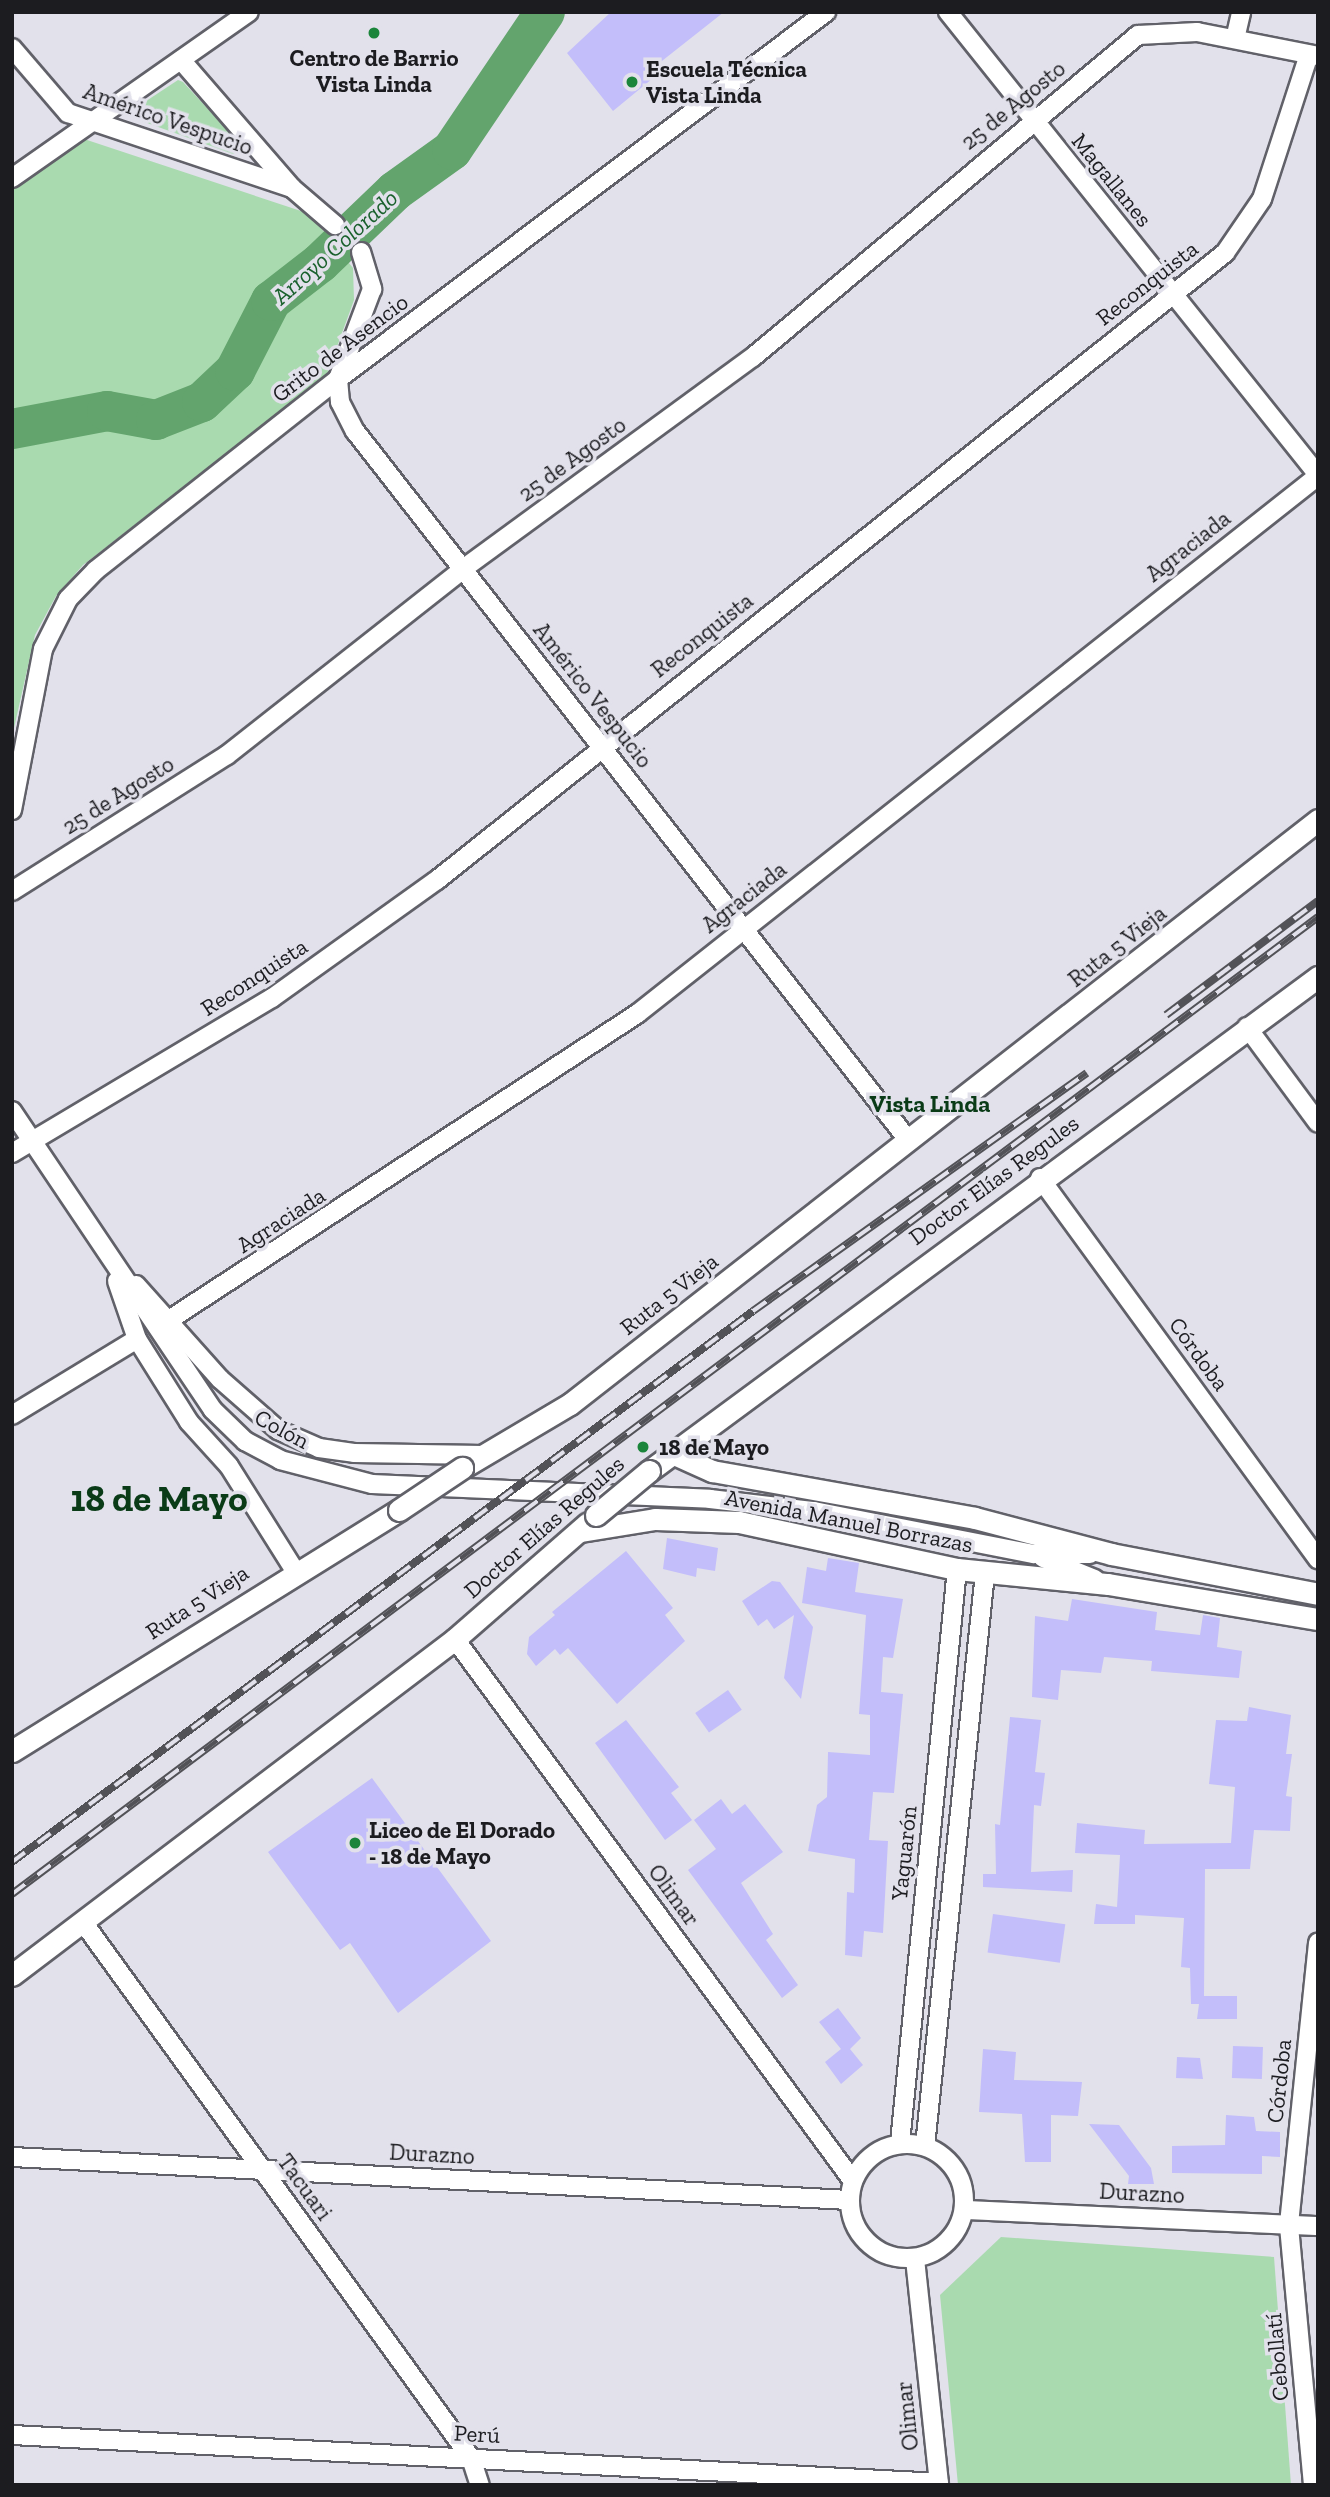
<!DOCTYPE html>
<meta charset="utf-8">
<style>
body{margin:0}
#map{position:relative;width:1330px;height:2497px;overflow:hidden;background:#e2e1eb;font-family:"Zilla Slab",serif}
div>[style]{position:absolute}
.green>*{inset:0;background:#a9daaf}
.river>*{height:40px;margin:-20px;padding:0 20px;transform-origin:20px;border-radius:20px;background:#63a46d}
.building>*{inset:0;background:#c3befa;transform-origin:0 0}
.roads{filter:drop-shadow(2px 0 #616169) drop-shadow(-2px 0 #616169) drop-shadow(0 2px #616169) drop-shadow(0 -2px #616169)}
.minor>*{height:18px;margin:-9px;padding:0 9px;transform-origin:9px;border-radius:9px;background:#fff}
.minor>.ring{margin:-9px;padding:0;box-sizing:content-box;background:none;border:18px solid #fff;border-radius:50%}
.tertiary>*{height:21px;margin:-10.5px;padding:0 10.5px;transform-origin:10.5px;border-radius:10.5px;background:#fff}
.rail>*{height:8px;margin-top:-4px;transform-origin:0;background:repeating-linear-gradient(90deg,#e2e1eb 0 16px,#525257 0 32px);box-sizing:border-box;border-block:2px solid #525257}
.bridges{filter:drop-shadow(2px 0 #616169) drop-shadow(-2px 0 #616169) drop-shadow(0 2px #616169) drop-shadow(0 -2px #616169)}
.tertiary-bridge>*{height:21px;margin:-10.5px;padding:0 10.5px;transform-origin:10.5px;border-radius:10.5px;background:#fff}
.dots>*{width:19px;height:19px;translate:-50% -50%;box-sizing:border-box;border:4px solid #e2e1eb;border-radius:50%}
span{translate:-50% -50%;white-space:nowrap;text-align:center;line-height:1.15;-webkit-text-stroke:7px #e2e1eb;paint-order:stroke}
.poi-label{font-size:23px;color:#1c1c20;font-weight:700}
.left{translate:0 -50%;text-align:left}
.street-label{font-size:23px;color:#1c1c20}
.water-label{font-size:24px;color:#1a612d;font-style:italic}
.neighbourhood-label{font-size:24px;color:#0a3b17;font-weight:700}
.town-label{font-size:37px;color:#0a3b17;font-weight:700}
.frame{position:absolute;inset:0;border:14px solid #1c1c20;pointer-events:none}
</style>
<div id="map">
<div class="green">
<i style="clip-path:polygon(178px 80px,183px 82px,244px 148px,233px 154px,125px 115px)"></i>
<i style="clip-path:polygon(84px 139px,310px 214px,353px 268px,354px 300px,326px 377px,83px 565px,56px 596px,35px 635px,12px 737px,12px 190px)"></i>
<i style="clip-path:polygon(1001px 2237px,1274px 2257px,1291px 2485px,958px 2485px,940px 2295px)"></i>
</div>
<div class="river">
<i style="left:12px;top:429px;width:97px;rotate:-10.7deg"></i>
<i style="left:107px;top:411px;width:50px;rotate:10.4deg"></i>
<i style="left:156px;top:420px;width:49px;rotate:-21.4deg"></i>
<i style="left:202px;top:402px;width:45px;rotate:-43.2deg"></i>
<i style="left:235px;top:371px;width:79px;rotate:-62.8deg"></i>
<i style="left:271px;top:301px;width:62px;rotate:-37.8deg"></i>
<i style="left:320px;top:263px;width:104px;rotate:-43.8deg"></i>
<i style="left:395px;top:191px;width:70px;rotate:-35.7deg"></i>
<i style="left:452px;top:150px;width:166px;rotate:-56deg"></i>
</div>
<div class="building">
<i style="clip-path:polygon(611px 12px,724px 12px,653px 68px,658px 74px,613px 111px,567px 53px)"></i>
<i style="clip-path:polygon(667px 1538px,718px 1548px,715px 1571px,697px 1568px,696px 1577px,663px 1569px)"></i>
<i style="clip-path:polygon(626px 1551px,673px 1608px,665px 1615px,685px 1641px,617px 1704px,568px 1648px,560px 1655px,555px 1649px,536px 1666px,527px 1654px,529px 1637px,555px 1615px,552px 1612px)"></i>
<i style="clip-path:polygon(828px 1558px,859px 1563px,855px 1592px,903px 1599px,893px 1658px,883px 1657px,881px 1692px,903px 1694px,894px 1793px,873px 1792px,869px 1840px,888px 1841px,883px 1933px,864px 1931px,862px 1957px,845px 1955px,847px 1892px,854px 1893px,855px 1859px,808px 1851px,817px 1805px,827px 1797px,828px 1752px,870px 1755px,870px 1715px,859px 1714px,866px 1615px,802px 1603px,807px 1567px,826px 1571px)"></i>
<i style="clip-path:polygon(772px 1581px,780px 1582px,813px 1627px,801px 1699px,784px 1678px,794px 1615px,774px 1629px,767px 1619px,758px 1626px,742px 1601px)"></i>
<i style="clip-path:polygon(1072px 1599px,1157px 1612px,1155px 1630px,1200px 1635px,1203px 1615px,1220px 1618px,1217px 1647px,1242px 1651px,1239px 1678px,1151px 1671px,1152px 1661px,1104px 1657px,1101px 1673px,1061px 1670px,1058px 1700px,1032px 1697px,1035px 1616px,1068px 1621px)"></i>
<i style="left:728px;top:1690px;width:24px;height:40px;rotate:55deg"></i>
<i style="clip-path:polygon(1249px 1707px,1291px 1715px,1286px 1754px,1292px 1754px,1286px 1796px,1292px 1797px,1290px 1831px,1254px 1830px,1250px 1869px,1205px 1869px,1204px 1996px,1237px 1996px,1237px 2019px,1197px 2019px,1199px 2004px,1191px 2004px,1190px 1968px,1181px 1967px,1184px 1918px,1135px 1915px,1135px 1924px,1094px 1924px,1096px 1904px,1117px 1907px,1120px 1855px,1075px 1853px,1077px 1823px,1145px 1830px,1144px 1844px,1231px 1843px,1235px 1787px,1209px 1784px,1216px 1720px,1247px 1721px)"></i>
<i style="clip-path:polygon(1010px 1717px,1041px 1720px,1035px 1772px,1045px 1773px,1041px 1806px,1034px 1805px,1031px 1872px,1073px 1870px,1072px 1892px,983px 1887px,983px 1874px,996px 1874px,995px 1824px,1000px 1825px)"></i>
<i style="clip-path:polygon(626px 1720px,679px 1787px,671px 1793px,692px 1820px,665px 1840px,595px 1743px)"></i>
<i style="clip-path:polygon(372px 1778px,491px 1941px,398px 2013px,350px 1943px,340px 1950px,268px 1852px)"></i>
<i style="clip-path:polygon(721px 1799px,732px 1814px,745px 1804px,783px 1852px,741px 1883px,773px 1934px,766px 1940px,798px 1985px,782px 1998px,688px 1870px,716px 1849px,694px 1820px)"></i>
<i style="left:993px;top:1914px;width:73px;height:39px;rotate:8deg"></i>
<i style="clip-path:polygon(838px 2008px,861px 2038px,850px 2049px,863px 2065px,841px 2084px,825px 2062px,841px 2049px,819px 2022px)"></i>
<i style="left:1233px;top:2046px;width:30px;height:32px;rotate:2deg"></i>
<i style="clip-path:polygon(983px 2049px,1016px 2052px,1014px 2080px,1082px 2082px,1078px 2116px,1051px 2115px,1051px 2162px,1025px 2162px,1022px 2114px,979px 2112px)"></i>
<i style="clip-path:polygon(1177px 2057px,1200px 2058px,1203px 2079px,1176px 2078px)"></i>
<i style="clip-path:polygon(1226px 2115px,1254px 2117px,1256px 2131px,1280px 2132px,1280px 2157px,1262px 2156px,1262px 2174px,1172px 2173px,1172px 2146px,1225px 2145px)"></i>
<i style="clip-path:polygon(1089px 2124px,1119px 2125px,1151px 2168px,1154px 2184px,1128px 2184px,1129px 2176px)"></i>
</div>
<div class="roads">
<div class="minor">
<i style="left:948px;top:12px;width:593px;rotate:51.37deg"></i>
<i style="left:1235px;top:39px;width:28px;rotate:-77deg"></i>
<i style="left:12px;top:48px;width:86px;rotate:49.3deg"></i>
<i style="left:68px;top:113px;width:236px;rotate:18.5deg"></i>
<i style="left:181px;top:60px;width:169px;rotate:49.1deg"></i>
<i style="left:292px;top:188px;width:57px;rotate:40.7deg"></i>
<i style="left:12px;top:178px;width:289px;rotate:-35deg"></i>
<i style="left:361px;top:252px;width:39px;rotate:73deg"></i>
<i style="left:372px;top:289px;width:96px;rotate:110.7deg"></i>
<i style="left:338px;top:379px;width:23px;rotate:85deg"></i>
<i style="left:340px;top:402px;width:33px;rotate:63deg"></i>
<i style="left:355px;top:431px;width:901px;rotate:52.04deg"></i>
<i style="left:12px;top:810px;width:164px;rotate:-79.1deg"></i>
<i style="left:43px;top:649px;width:56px;rotate:-63.4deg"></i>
<i style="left:68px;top:599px;width:40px;rotate:-46deg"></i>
<i style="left:96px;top:570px;width:308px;rotate:-38.3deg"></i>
<i style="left:338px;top:379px;width:611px;rotate:-36.94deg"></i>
<i style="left:12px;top:891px;width:254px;rotate:-32.3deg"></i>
<i style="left:227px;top:755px;width:300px;rotate:-38.2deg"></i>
<i style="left:463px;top:569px;width:359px;rotate:-36.2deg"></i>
<i style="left:753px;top:357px;width:502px;rotate:-39.91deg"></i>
<i style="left:1138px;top:35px;width:59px;rotate:-2.9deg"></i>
<i style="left:1197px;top:32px;width:123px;rotate:11.2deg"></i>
<i style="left:1247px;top:1027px;width:119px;rotate:53.5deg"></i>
<i style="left:12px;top:1111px;width:360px;rotate:56.1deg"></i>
<i style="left:213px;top:1410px;width:45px;rotate:44.1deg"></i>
<i style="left:245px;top:1441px;width:40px;rotate:28deg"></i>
<i style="left:280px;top:1460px;width:95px;rotate:14.6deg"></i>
<i style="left:372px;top:1484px;width:338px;rotate:2.5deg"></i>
<i style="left:710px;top:1499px;width:105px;rotate:6.6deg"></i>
<i style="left:814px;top:1511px;width:224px;rotate:11.1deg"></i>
<i style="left:1034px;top:1554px;width:56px"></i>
<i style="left:12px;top:1153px;width:303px;rotate:-30.8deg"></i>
<i style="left:272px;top:998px;width:203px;rotate:-35.6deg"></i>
<i style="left:437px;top:880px;width:1007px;rotate:-38.51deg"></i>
<i style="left:1225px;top:253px;width:65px;rotate:-55.6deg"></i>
<i style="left:1262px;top:199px;width:152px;rotate:-72deg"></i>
<i style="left:1040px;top:1178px;width:472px;rotate:53.9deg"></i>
<i style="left:117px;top:1281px;width:61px;rotate:71deg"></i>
<i style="left:137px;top:1339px;width:98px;rotate:57.9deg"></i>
<i style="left:189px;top:1422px;width:59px;rotate:47.7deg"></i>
<i style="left:229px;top:1466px;width:124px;rotate:57.8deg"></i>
<i style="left:136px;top:1285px;width:126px;rotate:48.2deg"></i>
<i style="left:220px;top:1379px;width:77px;rotate:41.3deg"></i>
<i style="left:278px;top:1430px;width:45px;rotate:23.7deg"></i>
<i style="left:319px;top:1448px;width:35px;rotate:8deg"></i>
<i style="left:354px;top:1453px;width:129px;rotate:0.9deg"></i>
<i style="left:172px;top:1318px;width:556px;rotate:-33.18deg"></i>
<i style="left:637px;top:1014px;width:868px;rotate:-38.31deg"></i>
<i style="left:12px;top:1415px;width:146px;rotate:-31.3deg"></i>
<i style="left:1043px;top:1558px;width:56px;rotate:22deg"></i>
<i style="left:455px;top:1639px;width:672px;rotate:53.71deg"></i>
<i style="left:83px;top:1922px;width:662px;rotate:54.1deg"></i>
<i style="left:471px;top:2458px;width:28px;rotate:72deg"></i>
<i style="left:900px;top:2143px;width:577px;rotate:-84.33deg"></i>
<i class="ring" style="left:850px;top:2144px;width:96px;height:96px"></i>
<i style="left:925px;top:2146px;width:576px;rotate:-84.02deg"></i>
<i style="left:12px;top:2157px;width:838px;rotate:2.94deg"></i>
<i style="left:965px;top:2210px;width:353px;rotate:2.6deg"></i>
<i style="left:915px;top:2259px;width:227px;rotate:83.9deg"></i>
<i style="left:12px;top:2435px;width:928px;rotate:2.96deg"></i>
<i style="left:1313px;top:2485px;width:262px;rotate:-95.3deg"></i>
<i style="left:1289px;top:2224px;width:283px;rotate:-84.1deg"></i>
</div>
<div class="tertiary">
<i style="left:674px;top:1454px;width:42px;rotate:24.1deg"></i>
<i style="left:712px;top:1471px;width:267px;rotate:10.1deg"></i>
<i style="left:975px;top:1518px;width:141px;rotate:14.8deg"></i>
<i style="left:1111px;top:1554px;width:211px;rotate:10.9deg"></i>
<i style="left:462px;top:1468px;width:126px;rotate:-30.7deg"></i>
<i style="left:570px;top:1404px;width:949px;rotate:-37.98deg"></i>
<i style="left:649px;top:1471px;width:832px;rotate:-36.44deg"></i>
<i style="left:581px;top:1531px;width:75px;rotate:-9.2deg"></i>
<i style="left:655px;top:1519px;width:84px;rotate:2deg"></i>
<i style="left:739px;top:1522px;width:223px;rotate:12.2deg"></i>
<i style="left:957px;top:1569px;width:152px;rotate:5.7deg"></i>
<i style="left:1108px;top:1584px;width:213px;rotate:9.5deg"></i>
<i style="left:12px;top:1751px;width:456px;rotate:-31.9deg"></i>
<i style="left:12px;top:1975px;width:556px;rotate:-37.18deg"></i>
<i style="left:455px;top:1639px;width:176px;rotate:-41.1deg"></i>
</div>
</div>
<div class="rail">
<i style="left:1166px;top:1015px;width:190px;rotate:-36.9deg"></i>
<i style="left:12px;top:1862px;width:923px;rotate:-36.63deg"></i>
<i style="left:753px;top:1311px;width:410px;rotate:-35.5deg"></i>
<i style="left:12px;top:1894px;width:1631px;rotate:-36.8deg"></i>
</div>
<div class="bridges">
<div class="tertiary-bridge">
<i style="left:399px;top:1510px;width:76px;rotate:-33.7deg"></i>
<i style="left:596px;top:1515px;width:69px;rotate:-39.7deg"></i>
</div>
</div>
<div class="dots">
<i style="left:374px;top:33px;background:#1b853b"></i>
<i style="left:632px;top:82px;background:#1b853b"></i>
<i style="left:643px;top:1447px;background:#1b853b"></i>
<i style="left:355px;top:1843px;background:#1b853b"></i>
</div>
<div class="poi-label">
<span style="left:374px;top:71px">Centro de Barrio<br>Vista Linda</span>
<span class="left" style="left:646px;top:82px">Escuela Técnica<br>Vista Linda</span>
<span class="left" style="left:659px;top:1447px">18 de Mayo</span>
<span class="left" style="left:369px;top:1843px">Liceo de El Dorado<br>- 18 de Mayo</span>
</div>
<div class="street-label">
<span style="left:1013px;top:105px;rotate:-39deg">25 de Agosto</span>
<span style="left:168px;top:119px;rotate:19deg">Américo Vespucio</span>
<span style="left:1112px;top:180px;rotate:51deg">Magallanes</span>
<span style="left:1147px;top:283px;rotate:-38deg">Reconquista</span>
<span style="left:340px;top:348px;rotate:-37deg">Grito de Asencio</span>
<span style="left:572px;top:459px;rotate:-36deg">25 de Agosto</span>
<span style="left:1188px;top:546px;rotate:-38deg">Agraciada</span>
<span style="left:702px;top:635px;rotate:-38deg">Reconquista</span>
<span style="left:593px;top:695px;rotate:52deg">Américo Vespucio</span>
<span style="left:118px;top:795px;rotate:-32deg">25 de Agosto</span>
<span style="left:744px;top:897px;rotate:-38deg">Agraciada</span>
<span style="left:1117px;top:946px;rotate:-38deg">Ruta 5 Vieja</span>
<span style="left:254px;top:977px;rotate:-33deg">Reconquista</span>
<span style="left:994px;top:1180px;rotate:-36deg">Doctor Elías Regules</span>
<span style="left:281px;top:1220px;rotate:-33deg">Agraciada</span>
<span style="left:669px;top:1294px;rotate:-38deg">Ruta 5 Vieja</span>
<span style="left:1199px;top:1354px;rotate:54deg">Córdoba</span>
<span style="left:282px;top:1429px;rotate:28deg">Colón</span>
<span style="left:849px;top:1521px;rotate:11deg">Avenida Manuel Borrazas</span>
<span style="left:544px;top:1527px;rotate:-41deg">Doctor Elías Regules</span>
<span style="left:197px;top:1602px;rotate:-33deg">Ruta 5 Vieja</span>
<span style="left:904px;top:1853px;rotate:-84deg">Yaguarón</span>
<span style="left:674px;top:1895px;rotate:54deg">Olimar</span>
<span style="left:1279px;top:2081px;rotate:-84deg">Córdoba</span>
<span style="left:432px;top:2154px;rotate:3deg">Durazno</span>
<span style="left:305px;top:2187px;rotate:54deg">Tacuari</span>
<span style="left:1142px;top:2193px;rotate:3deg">Durazno</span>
<span style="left:1277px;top:2357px;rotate:-95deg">Cebollatí</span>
<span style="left:907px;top:2416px;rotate:-96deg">Olimar</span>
<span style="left:477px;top:2434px;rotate:3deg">Perú</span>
</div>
<div class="water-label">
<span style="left:335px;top:247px;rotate:-42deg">Arroyo Colorado</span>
</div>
<div class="neighbourhood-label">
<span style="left:930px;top:1104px">Vista Linda</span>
</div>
<div class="town-label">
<span style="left:159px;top:1498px">18 de Mayo</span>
</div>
<div class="frame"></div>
</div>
